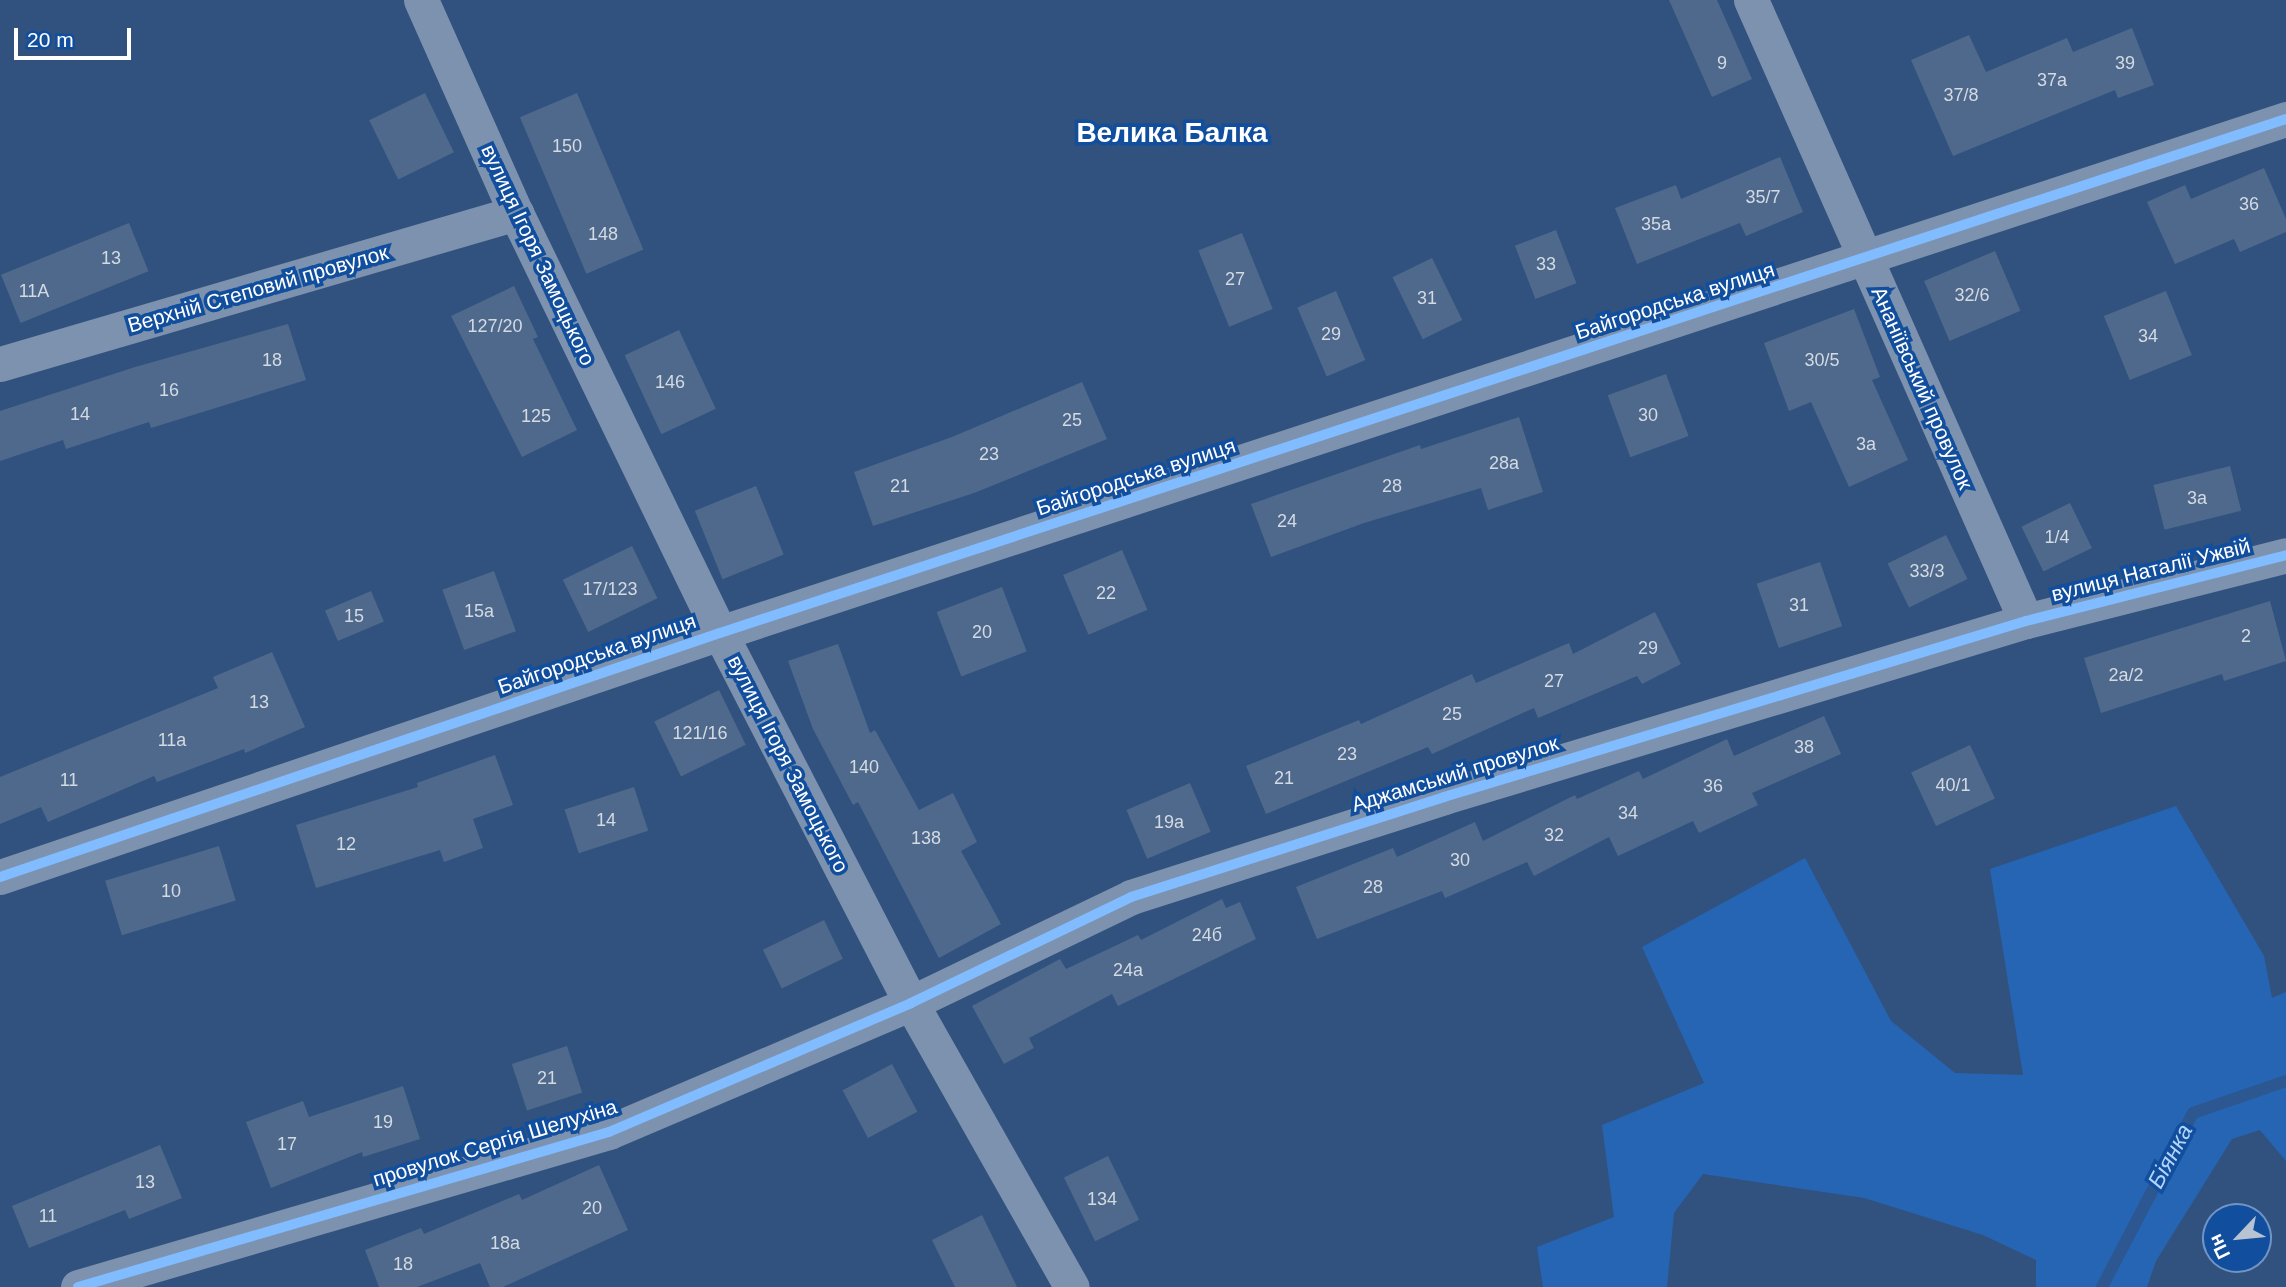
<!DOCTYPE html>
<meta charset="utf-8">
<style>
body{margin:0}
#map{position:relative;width:2286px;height:1287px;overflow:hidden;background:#31527e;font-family:Arial,sans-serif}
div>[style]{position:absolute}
.green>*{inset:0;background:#2665b3}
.stream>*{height:12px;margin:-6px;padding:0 6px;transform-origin:6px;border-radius:6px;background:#2c5790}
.building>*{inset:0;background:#4f698c;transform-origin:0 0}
.street>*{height:35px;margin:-17.5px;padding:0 17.5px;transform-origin:17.5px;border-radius:17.5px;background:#7c92ae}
.cycleway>*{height:10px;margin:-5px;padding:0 5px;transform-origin:5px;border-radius:5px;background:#80bcff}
span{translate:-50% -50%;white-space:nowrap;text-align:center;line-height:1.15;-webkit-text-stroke:7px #114e9d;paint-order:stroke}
.number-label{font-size:18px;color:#d3dae2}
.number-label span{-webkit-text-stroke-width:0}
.street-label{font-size:21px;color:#fff}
.water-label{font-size:23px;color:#b3d4fb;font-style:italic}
.district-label{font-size:28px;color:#fff;font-weight:700}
.north{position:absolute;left:2202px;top:1203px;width:70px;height:70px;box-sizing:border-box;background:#114e9d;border:2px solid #7095c4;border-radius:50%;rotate:244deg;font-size:19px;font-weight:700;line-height:28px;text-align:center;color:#fff}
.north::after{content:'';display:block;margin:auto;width:24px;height:32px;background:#b7c2d2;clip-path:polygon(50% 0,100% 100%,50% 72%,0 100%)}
.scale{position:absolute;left:14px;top:28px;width:117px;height:32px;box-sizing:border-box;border:4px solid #fff;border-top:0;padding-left:9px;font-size:21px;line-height:24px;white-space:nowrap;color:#fff;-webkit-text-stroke:5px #114e9d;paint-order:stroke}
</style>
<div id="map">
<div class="green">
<i style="clip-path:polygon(2176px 806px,2264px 956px,2272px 998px,2286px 992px,2286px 1161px,2260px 1130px,2232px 1139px,2156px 1261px,2147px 1287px,2036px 1287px,2036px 1260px,1983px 1235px,1864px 1198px,1703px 1174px,1674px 1213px,1667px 1287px,1543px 1287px,1537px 1247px,1614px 1217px,1602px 1125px,1704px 1083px,1642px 947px,1805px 858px,1891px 1021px,1955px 1073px,2023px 1075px,1990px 869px)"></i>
</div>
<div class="stream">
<i style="left:2102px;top:1287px;width:196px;rotate:-62.4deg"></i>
<i style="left:2193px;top:1113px;width:98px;rotate:-19deg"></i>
</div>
<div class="building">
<i style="clip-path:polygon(1669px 0,1717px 0,1752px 79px,1712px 97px)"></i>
<i style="clip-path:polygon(2132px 28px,2154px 85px,2118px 98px,2115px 90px,1953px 156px,1911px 60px,1969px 35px,1986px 72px,2067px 38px,2073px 52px)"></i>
<i style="left:425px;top:93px;width:66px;height:62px;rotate:64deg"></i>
<i style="left:577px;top:93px;width:170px;height:62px;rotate:67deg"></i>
<i style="clip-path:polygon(1780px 157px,1803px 212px,1746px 236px,1740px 223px,1637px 264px,1615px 208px,1676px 185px,1681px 199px)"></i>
<i style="clip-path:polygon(2264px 168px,2286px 219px,2286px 232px,2240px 252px,2234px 239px,2175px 264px,2147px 202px,2185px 185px,2191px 199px)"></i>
<i style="left:129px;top:223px;width:52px;height:138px;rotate:68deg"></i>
<i style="left:1556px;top:230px;width:57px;height:44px;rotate:69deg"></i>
<i style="left:1242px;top:233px;width:82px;height:47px;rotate:68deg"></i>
<i style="left:1995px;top:251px;width:65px;height:77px;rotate:67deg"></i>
<i style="left:1432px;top:258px;width:69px;height:44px;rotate:64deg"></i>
<i style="clip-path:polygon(514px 286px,538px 337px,533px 339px,577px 430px,522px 457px,451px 316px)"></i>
<i style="left:1336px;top:291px;width:75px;height:42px;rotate:67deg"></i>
<i style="left:2166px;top:291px;width:69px;height:67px;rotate:68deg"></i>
<i style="clip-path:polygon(1854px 309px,1880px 377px,1872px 380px,1908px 460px,1849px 487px,1811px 402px,1789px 411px,1764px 343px)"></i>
<i style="clip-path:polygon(288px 324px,306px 380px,151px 428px,149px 422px,66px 449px,63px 440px,0 461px,0 411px,135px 367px)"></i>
<i style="left:679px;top:330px;width:87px;height:60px;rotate:65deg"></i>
<i style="left:1666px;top:374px;width:66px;height:62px;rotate:70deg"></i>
<i style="clip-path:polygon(1082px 382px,1107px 439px,974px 493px,873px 526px,854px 472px,952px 437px)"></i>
<i style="clip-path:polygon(1519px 417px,1543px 492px,1488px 510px,1481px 488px,1364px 523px,1271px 557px,1251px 504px,1420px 445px,1421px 449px)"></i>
<i style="left:2230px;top:466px;width:46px;height:79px;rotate:76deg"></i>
<i style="left:756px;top:486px;width:74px;height:66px;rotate:68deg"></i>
<i style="left:2070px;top:503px;width:50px;height:54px;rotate:64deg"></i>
<i style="left:1946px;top:535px;width:49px;height:65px;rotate:64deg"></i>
<i style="left:632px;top:546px;width:58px;height:77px;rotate:64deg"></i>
<i style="left:1122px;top:550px;width:65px;height:64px;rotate:67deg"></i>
<i style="left:1820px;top:562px;width:68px;height:67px;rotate:71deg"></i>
<i style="left:494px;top:571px;width:64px;height:55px;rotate:70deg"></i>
<i style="left:1002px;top:587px;width:69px;height:70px;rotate:69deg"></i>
<i style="left:371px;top:591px;width:33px;height:50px;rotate:67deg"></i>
<i style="clip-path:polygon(2270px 601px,2286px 661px,2224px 681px,2222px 674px,2101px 713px,2084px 658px)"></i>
<i style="clip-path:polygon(1655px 612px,1681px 664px,1642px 684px,1637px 676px,1538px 718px,1534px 708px,1432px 754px,1428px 747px,1266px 814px,1246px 766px,1359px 720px,1361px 724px,1472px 674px,1476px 683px,1569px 643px,1573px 654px)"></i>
<i style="clip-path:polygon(838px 644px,870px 733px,875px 730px,919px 810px,953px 793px,977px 842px,961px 851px,1001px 924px,939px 958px,858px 802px,853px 805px,813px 729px,788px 661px)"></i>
<i style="clip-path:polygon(272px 652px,305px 727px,245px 753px,244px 749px,157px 782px,154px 776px,48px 822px,41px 807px,0 824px,0 777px,218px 688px,213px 677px)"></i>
<i style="left:719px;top:690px;width:61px;height:72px;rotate:64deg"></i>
<i style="clip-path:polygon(1824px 716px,1841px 754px,1752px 793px,1758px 805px,1699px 833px,1693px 821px,1618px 856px,1609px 837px,1534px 876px,1527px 862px,1445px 898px,1442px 891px,1317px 939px,1296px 887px,1393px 848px,1397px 857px,1475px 822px,1483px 841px,1575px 795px,1577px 799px,1639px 771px,1643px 779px,1727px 739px,1734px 756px)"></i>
<i style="left:1970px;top:745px;width:59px;height:65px;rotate:65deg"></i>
<i style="clip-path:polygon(495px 755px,513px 805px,473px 819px,483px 848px,444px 862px,440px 850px,316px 888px,296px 825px,418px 787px,417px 783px)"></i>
<i style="left:1190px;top:783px;width:53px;height:69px;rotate:67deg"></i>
<i style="left:634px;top:787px;width:46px;height:73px;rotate:72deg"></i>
<i style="left:219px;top:846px;width:57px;height:119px;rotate:73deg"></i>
<i style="clip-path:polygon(1222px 899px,1226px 908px,1240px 902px,1256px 939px,1118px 1006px,1112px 994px,1029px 1038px,1034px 1048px,1004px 1064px,972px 1006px,1060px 959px,1066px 969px,1138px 935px,1141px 940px)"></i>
<i style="left:824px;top:920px;width:43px;height:68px;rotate:64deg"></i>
<i style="left:567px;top:1046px;width:49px;height:58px;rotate:72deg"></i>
<i style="left:892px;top:1064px;width:54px;height:56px;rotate:62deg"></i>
<i style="clip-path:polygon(403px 1086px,420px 1139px,363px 1157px,362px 1152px,271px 1188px,246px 1122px,303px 1101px,309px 1117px)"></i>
<i style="clip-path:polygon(160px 1145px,182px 1198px,129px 1219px,125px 1210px,29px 1248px,12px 1206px)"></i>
<i style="left:1108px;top:1156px;width:71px;height:49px;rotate:64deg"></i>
<i style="clip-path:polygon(599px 1165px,628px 1230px,503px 1287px,490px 1287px,480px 1263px,417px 1287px,379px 1287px,365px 1250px,421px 1228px,424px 1234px,519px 1194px,522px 1200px)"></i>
<i style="clip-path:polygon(982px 1215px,1017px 1287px,955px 1287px,932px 1240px)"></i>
</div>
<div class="street">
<i style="left:421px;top:0;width:233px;rotate:66deg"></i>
<i style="left:516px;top:213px;width:467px;rotate:64.1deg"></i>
<i style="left:720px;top:633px;width:416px;rotate:62.7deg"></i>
<i style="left:911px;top:1003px;width:326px;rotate:60.5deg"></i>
<i style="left:1751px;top:0;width:679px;rotate:66.11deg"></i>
<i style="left:0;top:364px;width:538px;rotate:-16.31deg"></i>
<i style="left:0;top:877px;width:760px;rotate:-18.72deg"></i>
<i style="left:720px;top:633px;width:1648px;rotate:-18.17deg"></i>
<i style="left:78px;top:1287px;width:553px;rotate:-16.27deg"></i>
<i style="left:609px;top:1132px;width:328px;rotate:-23.1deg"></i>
<i style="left:911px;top:1003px;width:244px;rotate:-25.7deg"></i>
<i style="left:1131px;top:897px;width:329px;rotate:-17.7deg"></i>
<i style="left:1444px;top:797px;width:608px;rotate:-16.83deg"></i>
<i style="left:2026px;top:621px;width:268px;rotate:-14.2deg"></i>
</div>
<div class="cycleway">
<i style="left:0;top:877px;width:760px;rotate:-18.72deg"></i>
<i style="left:720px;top:633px;width:1648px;rotate:-18.17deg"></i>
<i style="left:78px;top:1287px;width:553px;rotate:-16.27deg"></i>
<i style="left:609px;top:1132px;width:328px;rotate:-23.1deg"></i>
<i style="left:911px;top:1003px;width:244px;rotate:-25.7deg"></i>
<i style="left:1131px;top:897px;width:329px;rotate:-17.7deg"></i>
<i style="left:1444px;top:797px;width:608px;rotate:-16.83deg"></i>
<i style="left:2026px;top:621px;width:268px;rotate:-14.2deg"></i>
</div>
<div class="number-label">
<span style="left:1722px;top:63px">9</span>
<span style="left:2125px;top:63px">39</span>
<span style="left:2052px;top:80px">37а</span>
<span style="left:1961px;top:95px">37/8</span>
<span style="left:567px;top:146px">150</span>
<span style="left:1763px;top:197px">35/7</span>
<span style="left:2249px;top:204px">36</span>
<span style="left:1656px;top:224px">35а</span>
<span style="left:603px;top:234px">148</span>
<span style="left:111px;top:258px">13</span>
<span style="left:1546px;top:264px">33</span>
<span style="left:1235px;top:279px">27</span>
<span style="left:34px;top:291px">11А</span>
<span style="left:1972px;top:295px">32/6</span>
<span style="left:1427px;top:298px">31</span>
<span style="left:495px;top:326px">127/20</span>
<span style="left:1331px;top:334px">29</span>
<span style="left:2148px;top:336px">34</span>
<span style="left:272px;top:360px">18</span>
<span style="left:1822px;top:360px">30/5</span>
<span style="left:670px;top:382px">146</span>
<span style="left:169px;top:390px">16</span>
<span style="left:80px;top:414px">14</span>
<span style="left:1648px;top:415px">30</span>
<span style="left:536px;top:416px">125</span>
<span style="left:1072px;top:420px">25</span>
<span style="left:1866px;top:444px">3а</span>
<span style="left:989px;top:454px">23</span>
<span style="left:1504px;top:463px">28а</span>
<span style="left:900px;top:486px">21</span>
<span style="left:1392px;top:486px">28</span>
<span style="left:2197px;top:498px">3а</span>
<span style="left:1287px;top:521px">24</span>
<span style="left:2057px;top:537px">1/4</span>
<span style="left:1927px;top:571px">33/3</span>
<span style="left:610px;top:589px">17/123</span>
<span style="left:1106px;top:593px">22</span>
<span style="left:1799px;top:605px">31</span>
<span style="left:479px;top:611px">15а</span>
<span style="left:354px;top:616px">15</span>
<span style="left:982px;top:632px">20</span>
<span style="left:2246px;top:636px">2</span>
<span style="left:1648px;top:648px">29</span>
<span style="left:2126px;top:675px">2а/2</span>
<span style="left:1554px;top:681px">27</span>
<span style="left:259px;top:702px">13</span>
<span style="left:1452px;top:714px">25</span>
<span style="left:700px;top:733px">121/16</span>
<span style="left:172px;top:740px">11а</span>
<span style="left:1804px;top:747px">38</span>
<span style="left:1347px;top:754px">23</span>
<span style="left:864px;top:767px">140</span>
<span style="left:1284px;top:778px">21</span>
<span style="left:69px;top:780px">11</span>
<span style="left:1953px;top:785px">40/1</span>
<span style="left:1713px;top:786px">36</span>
<span style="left:1628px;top:813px">34</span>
<span style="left:606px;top:820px">14</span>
<span style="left:1169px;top:822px">19а</span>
<span style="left:1554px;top:835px">32</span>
<span style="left:926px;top:838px">138</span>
<span style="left:346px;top:844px">12</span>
<span style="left:1460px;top:860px">30</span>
<span style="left:1373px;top:887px">28</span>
<span style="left:171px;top:891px">10</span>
<span style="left:1207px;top:935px">24б</span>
<span style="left:1128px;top:970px">24а</span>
<span style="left:547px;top:1078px">21</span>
<span style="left:383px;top:1122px">19</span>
<span style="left:287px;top:1144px">17</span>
<span style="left:145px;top:1182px">13</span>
<span style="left:1102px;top:1199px">134</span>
<span style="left:592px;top:1208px">20</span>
<span style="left:48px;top:1216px">11</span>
<span style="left:505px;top:1243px">18а</span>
<span style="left:403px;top:1264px">18</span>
</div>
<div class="street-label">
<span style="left:538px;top:255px;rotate:65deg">вулиця Ігоря Замоцького</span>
<span style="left:258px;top:289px;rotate:-16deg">Верхній Степовий провулок</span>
<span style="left:1675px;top:301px;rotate:-18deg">Байгородська вулиця</span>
<span style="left:1922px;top:388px;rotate:66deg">Ананіївський провулок</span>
<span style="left:1136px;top:477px;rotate:-18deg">Байгородська вулиця</span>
<span style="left:2151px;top:570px;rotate:-14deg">вулиця Наталії Ужвій</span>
<span style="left:597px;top:654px;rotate:-19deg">Байгородська вулиця</span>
<span style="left:788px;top:764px;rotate:63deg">вулиця Ігоря Замоцького</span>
<span style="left:1455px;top:774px;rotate:-17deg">Аджамський провулок</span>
<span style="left:495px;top:1143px;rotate:-17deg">провулок Сергія Шелухіна</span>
</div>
<div class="water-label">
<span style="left:2170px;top:1156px;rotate:-62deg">Біянка</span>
</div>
<div class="district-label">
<span style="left:1172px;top:133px">Велика Балка</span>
</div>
<div class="north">Пн</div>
<div class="scale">20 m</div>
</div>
